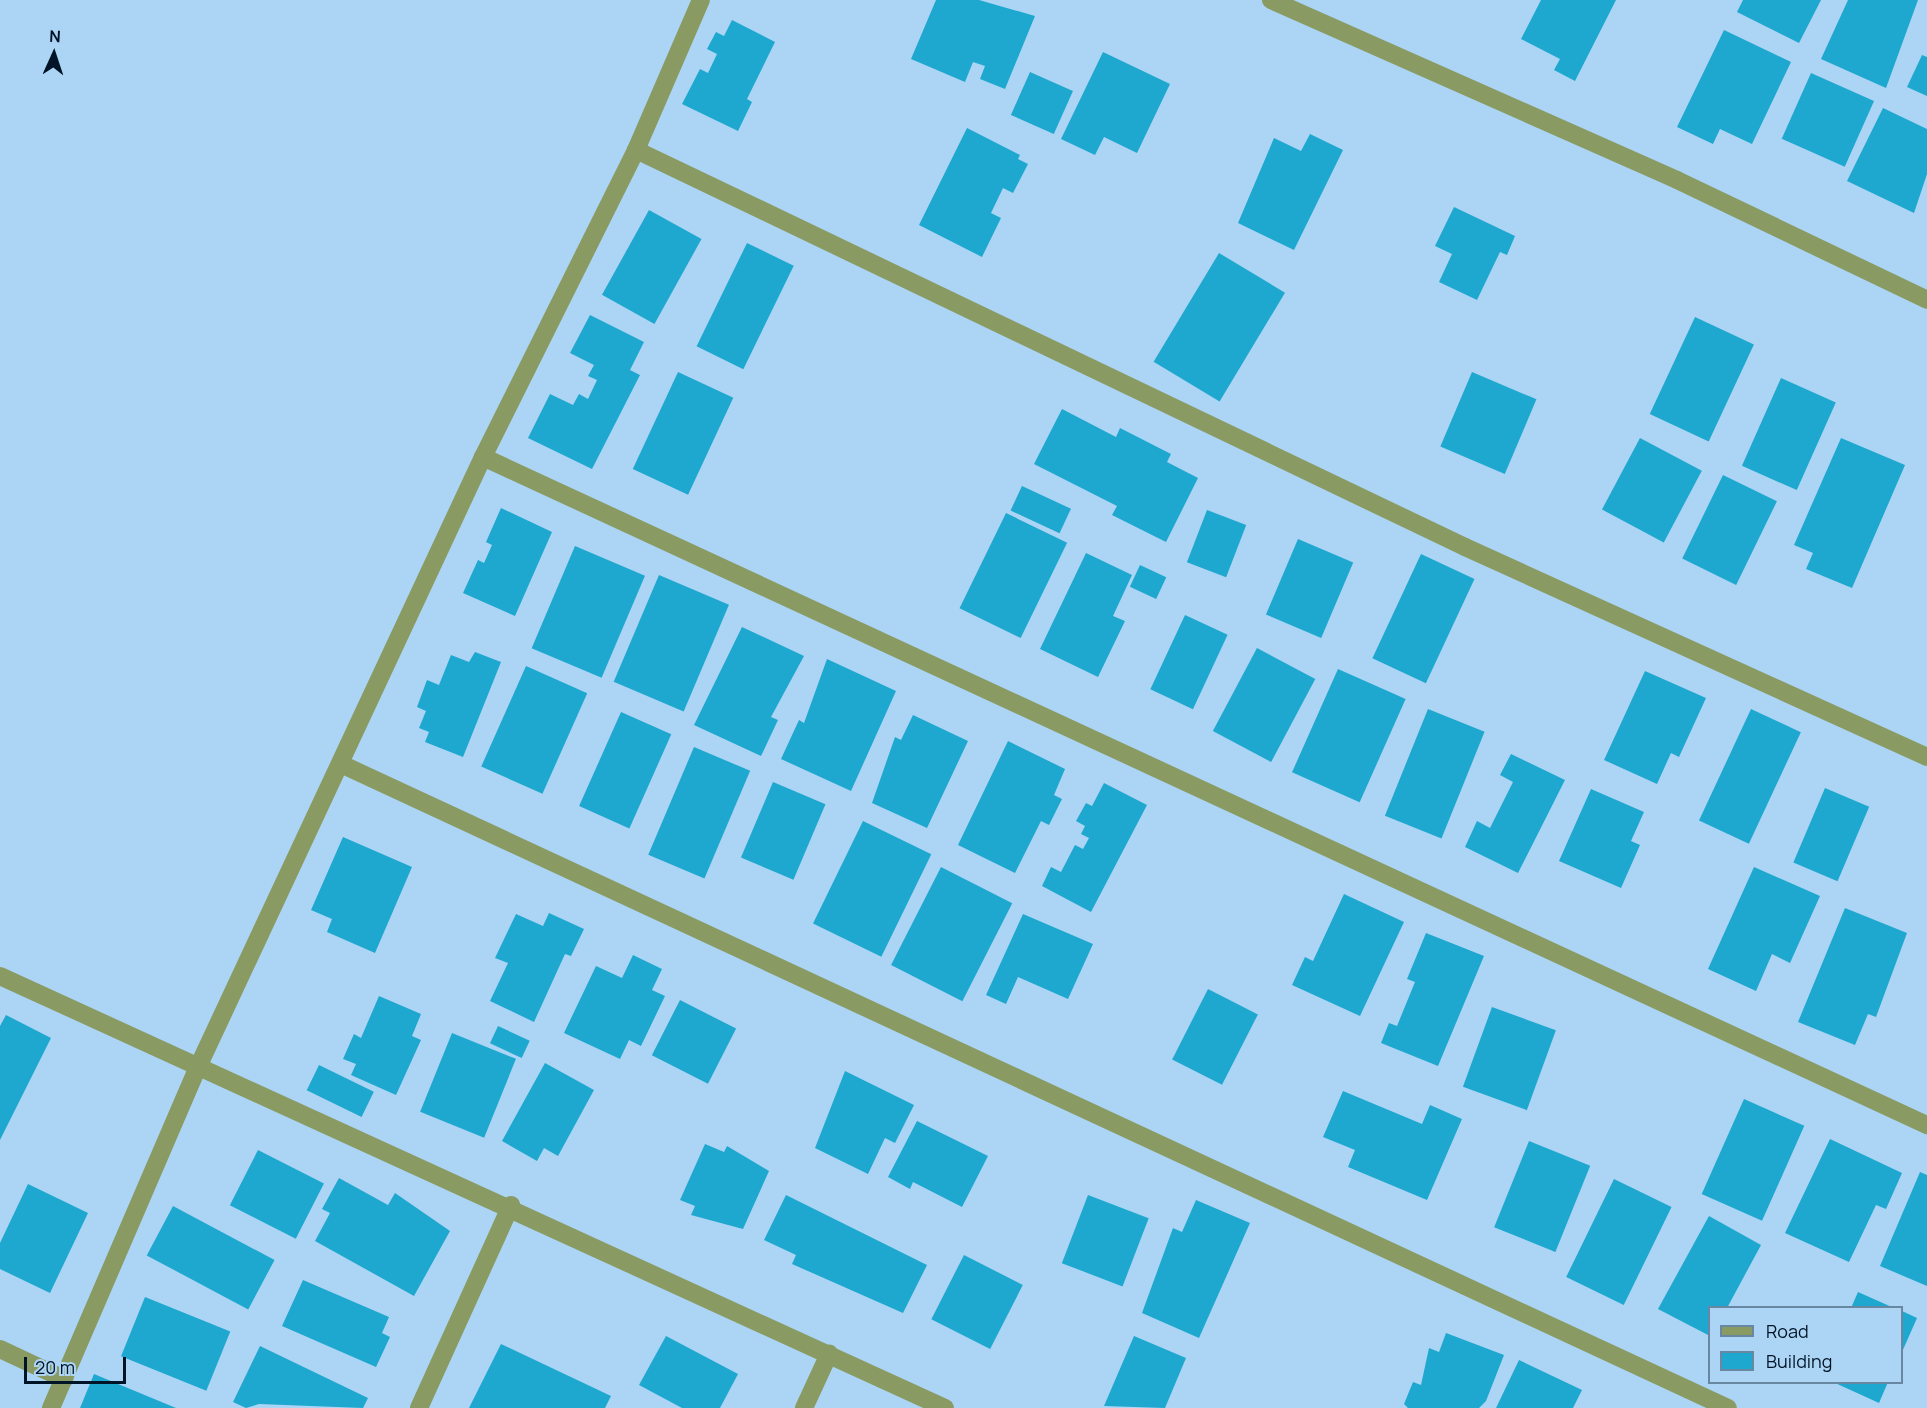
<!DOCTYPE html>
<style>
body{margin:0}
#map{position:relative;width:1927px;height:1408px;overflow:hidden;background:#acd4f4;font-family:Manrope,sans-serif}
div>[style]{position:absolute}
.building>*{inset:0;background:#1ea8cf;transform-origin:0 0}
.street>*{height:18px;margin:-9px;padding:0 9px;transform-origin:9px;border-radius:9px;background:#899b62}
span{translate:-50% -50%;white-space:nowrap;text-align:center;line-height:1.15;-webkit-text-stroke:4.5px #acd4f4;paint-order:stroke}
.legend{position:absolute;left:1708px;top:1306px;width:195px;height:78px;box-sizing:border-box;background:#acd4f4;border:2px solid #6787a2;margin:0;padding:8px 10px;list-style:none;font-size:18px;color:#001427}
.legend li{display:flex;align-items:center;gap:12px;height:30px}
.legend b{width:30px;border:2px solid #6787a2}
.north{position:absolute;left:24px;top:24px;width:60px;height:60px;-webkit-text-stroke:4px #acd4f4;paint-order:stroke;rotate:3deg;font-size:16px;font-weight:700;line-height:24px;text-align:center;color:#001427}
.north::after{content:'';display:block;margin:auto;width:21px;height:27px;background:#001427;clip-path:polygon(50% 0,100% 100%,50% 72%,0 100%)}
.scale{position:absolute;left:24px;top:1357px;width:102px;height:27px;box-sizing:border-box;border:3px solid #001427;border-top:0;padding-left:8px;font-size:18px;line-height:21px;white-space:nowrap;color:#001427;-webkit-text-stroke:4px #acd4f4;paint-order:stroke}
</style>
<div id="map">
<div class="building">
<i style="clip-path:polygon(936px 0,979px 0,1035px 16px,1005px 89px,980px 79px,985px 66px,973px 62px,965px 82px,911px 59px)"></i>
<i style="clip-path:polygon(1541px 0,1616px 0,1575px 81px,1554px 70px,1560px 59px,1521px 39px)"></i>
<i style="clip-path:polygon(1743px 0,1821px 0,1799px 43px,1737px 12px)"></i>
<i style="clip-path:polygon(1848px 0,1918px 0,1886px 88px,1821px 59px)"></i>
<i style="clip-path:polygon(732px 20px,775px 42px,747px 99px,752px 102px,738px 131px,682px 104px,700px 69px,708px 73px,717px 54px,707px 49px,716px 32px,724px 36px)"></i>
<i style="clip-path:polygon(1724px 30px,1791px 62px,1752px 144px,1720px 129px,1713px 144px,1677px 127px)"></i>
<i style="clip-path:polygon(1103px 52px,1170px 84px,1137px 153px,1104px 137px,1095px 155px,1061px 139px)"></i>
<i style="clip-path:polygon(1922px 55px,1927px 57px,1927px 96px,1907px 87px)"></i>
<i style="left:1030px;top:72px;width:47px;height:47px;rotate:24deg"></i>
<i style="left:1811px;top:73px;width:69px;height:72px;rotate:24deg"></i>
<i style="clip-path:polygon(1883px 108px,1927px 129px,1927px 174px,1914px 213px,1847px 181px)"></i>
<i style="clip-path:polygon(967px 128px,1020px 155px,1018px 159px,1028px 164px,1013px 193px,1003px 188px,991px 213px,1001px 218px,982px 257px,919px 225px)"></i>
<i style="clip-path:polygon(1310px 134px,1343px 150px,1294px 250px,1238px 223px,1274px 138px,1301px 151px)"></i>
<i style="clip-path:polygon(1454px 207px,1515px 236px,1507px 255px,1500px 252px,1477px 300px,1439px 282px,1452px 254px,1435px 246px)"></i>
<i style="left:649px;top:210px;width:60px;height:97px;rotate:29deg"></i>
<i style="left:747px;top:243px;width:52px;height:115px;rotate:26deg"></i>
<i style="left:1219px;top:253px;width:77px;height:127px;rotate:31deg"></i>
<i style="clip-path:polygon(590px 315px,644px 342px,630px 370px,640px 375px,592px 469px,528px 438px,550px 394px,573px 405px,579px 394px,588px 399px,597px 380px,588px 376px,594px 365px,570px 353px)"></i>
<i style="left:1695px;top:317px;width:65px;height:107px;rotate:25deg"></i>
<i style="left:678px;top:372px;width:61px;height:107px;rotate:25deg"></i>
<i style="left:1472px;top:372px;width:70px;height:81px;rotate:23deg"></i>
<i style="left:1781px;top:378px;width:60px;height:96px;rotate:24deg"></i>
<i style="clip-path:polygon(1062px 409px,1116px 437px,1120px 428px,1171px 454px,1167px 462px,1198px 478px,1166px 542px,1112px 515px,1117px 506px,1034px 464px)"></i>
<i style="left:1640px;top:438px;width:70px;height:81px;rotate:28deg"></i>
<i style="clip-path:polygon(1841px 438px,1905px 465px,1852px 588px,1806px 569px,1813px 553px,1794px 545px)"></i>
<i style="left:1723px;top:475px;width:60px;height:93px;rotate:26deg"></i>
<i style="left:1022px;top:486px;width:54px;height:27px;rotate:25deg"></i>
<i style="clip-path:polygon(501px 508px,552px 532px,515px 616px,463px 593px,478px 560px,484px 563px,492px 545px,486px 542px)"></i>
<i style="left:1207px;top:510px;width:42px;height:56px;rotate:21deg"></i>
<i style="left:1006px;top:513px;width:68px;height:106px;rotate:26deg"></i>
<i style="left:1298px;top:539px;width:60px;height:82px;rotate:23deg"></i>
<i style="left:575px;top:546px;width:76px;height:111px;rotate:23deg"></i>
<i style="clip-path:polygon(1086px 553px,1132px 575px,1113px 616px,1125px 621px,1098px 677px,1040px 649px)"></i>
<i style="left:1421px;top:554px;width:59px;height:115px;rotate:25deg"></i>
<i style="left:1140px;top:565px;width:29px;height:24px;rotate:25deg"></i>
<i style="left:659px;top:575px;width:76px;height:116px;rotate:23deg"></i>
<i style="left:1185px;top:615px;width:47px;height:82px;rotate:25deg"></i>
<i style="clip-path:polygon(742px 627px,804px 656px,771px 717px,778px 720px,761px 756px,694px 725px)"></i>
<i style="left:1257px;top:648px;width:66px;height:94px;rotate:28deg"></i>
<i style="clip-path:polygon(475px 652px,501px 662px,463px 757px,425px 742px,429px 732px,419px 728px,426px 711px,417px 707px,427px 680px,439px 685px,451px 655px,469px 662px)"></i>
<i style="clip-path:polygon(827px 659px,896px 691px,851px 791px,781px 759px,799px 720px,804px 723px)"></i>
<i style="left:526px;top:666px;width:67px;height:110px;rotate:24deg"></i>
<i style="left:1338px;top:669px;width:74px;height:113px;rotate:24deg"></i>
<i style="clip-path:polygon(1645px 671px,1706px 698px,1679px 757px,1671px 753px,1657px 784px,1604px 760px)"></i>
<i style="left:1428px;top:709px;width:61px;height:115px;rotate:22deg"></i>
<i style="left:1751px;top:709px;width:55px;height:123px;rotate:25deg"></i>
<i style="left:621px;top:712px;width:55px;height:103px;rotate:24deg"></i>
<i style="clip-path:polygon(913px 715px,968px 741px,927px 828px,872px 803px,895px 737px,901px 740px)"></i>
<i style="clip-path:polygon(1008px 741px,1065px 769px,1054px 795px,1062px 799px,1049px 825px,1041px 821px,1015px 873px,958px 845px)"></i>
<i style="left:694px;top:747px;width:61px;height:117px;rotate:23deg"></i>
<i style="clip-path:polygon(1511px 754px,1565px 780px,1518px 873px,1465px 847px,1477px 821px,1490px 828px,1513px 782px,1500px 775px)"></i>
<i style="left:773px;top:782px;width:57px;height:82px;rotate:23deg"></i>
<i style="clip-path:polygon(1104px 783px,1147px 805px,1091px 912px,1042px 886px,1051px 867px,1061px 872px,1075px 845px,1083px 849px,1089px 838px,1081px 834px,1085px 826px,1076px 821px,1086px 803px,1092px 806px)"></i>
<i style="left:1825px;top:788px;width:48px;height:81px;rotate:23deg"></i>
<i style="clip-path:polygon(1591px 789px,1644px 812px,1631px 841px,1640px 845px,1621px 888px,1559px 861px)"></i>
<i style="left:863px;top:821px;width:76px;height:114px;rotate:26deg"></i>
<i style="clip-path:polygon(343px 837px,412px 867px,375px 953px,327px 932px,332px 919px,311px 910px)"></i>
<i style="left:941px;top:867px;width:80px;height:110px;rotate:27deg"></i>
<i style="clip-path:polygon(1754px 867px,1820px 896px,1790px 963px,1772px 954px,1756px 991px,1708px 969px)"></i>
<i style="clip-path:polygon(1344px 894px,1404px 922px,1360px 1016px,1292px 985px,1305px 957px,1313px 961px)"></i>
<i style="clip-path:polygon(1845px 908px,1907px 933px,1876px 1017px,1868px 1014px,1855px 1045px,1798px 1022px)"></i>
<i style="clip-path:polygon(549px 913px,584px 929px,571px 956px,565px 954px,534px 1022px,490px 1001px,508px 963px,495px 958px,516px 914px,543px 926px)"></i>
<i style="clip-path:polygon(1023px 914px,1093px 944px,1068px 999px,1018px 977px,1006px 1004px,986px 995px)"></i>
<i style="clip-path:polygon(1426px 933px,1484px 956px,1438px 1066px,1381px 1043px,1389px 1023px,1397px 1026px,1415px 982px,1407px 979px)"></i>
<i style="clip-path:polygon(633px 955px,662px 969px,652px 990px,665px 996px,641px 1046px,629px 1040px,620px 1059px,564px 1033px,596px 966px,622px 978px)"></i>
<i style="left:1208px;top:989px;width:56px;height:79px;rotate:27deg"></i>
<i style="clip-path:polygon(379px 996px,421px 1014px,412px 1036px,421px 1040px,396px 1095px,351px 1075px,356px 1064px,343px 1059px,354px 1034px,361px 1038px)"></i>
<i style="left:680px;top:1000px;width:63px;height:62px;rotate:27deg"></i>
<i style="left:1492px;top:1007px;width:68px;height:85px;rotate:20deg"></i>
<i style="clip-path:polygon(6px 1015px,51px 1038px,0 1140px,0 1026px)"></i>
<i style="left:498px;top:1026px;width:35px;height:19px;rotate:25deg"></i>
<i style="left:452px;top:1033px;width:69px;height:85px;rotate:22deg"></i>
<i style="clip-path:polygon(545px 1063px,594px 1090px,558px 1156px,544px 1148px,537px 1161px,502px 1141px)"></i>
<i style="left:319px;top:1065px;width:61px;height:28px;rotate:26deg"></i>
<i style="clip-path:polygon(845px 1071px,914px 1105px,895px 1143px,885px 1138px,868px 1174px,815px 1148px)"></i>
<i style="clip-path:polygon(1343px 1091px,1422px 1124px,1430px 1105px,1462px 1119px,1427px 1200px,1348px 1167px,1355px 1150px,1323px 1137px)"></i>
<i style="left:1744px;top:1099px;width:66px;height:104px;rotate:24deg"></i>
<i style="clip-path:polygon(917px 1121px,988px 1156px,962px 1207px,913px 1182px,910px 1189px,888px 1177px)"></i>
<i style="clip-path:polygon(1830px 1139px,1902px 1173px,1886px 1209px,1876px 1205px,1849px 1262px,1785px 1233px)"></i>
<i style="left:1529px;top:1141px;width:66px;height:93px;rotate:22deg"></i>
<i style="clip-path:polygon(705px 1144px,724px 1152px,727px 1146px,769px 1171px,743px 1229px,691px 1215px,695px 1206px,680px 1200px)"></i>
<i style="left:258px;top:1150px;width:74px;height:62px;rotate:27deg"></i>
<i style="clip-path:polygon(1920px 1172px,1927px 1175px,1927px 1286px,1880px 1266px)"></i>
<i style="clip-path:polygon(339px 1178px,388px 1205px,395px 1193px,450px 1231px,414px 1296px,315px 1241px,330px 1213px,322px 1209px)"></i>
<i style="left:1614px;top:1179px;width:64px;height:109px;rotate:26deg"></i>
<i style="clip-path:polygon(28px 1184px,88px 1213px,50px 1293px,0 1269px,0 1243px)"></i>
<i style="clip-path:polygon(786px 1195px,927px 1265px,903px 1313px,792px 1264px,796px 1255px,764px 1240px)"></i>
<i style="left:1088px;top:1195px;width:65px;height:73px;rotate:21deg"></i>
<i style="clip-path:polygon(1196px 1200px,1250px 1223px,1199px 1338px,1142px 1313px,1173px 1228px,1182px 1232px)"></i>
<i style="left:173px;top:1206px;width:115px;height:56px;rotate:28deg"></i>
<i style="clip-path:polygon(1709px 1216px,1761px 1245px,1727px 1308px,1710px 1308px,1710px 1336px,1658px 1309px)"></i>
<i style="left:964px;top:1255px;width:66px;height:72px;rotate:27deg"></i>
<i style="clip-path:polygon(303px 1280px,389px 1317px,382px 1333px,390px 1337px,376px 1367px,282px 1326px)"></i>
<i style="clip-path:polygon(1858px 1292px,1894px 1308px,1851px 1308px)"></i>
<i style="left:145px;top:1297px;width:92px;height:64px;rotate:22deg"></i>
<i style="clip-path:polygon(1902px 1311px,1917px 1318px,1902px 1352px)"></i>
<i style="clip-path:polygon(1446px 1333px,1504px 1355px,1486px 1401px,1479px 1408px,1408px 1408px,1404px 1404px,1413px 1382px,1421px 1385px,1429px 1348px,1439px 1352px)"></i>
<i style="clip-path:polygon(666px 1336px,738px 1374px,720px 1408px,682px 1408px,639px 1385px)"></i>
<i style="clip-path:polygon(1134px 1336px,1186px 1358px,1165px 1408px,1104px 1406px)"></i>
<i style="clip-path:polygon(501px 1344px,611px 1396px,605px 1408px,469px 1408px)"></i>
<i style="clip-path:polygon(260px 1346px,368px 1398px,363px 1408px,259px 1404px,246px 1408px,233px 1402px)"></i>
<i style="clip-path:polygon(1519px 1360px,1582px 1390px,1573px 1408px,1496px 1408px)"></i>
<i style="clip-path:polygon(94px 1374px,176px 1408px,80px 1408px)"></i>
<i style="clip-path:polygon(1833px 1382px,1888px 1382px,1879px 1403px)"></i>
</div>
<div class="street">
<i style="left:1271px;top:0;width:444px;rotate:23.9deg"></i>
<i style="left:1677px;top:180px;width:277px;rotate:25.6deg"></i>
<i style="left:636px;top:150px;width:919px;rotate:25.59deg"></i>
<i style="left:1465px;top:547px;width:507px;rotate:24.44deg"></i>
<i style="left:483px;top:457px;width:1591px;rotate:24.83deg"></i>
<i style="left:341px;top:764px;width:1529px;rotate:24.91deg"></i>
<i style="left:0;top:976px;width:1039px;rotate:24.57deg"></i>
<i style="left:0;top:1349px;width:71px;rotate:25.1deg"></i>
<i style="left:51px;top:1408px;width:371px;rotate:-66.7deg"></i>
<i style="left:198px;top:1067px;width:673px;rotate:-64.96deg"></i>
<i style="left:483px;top:457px;width:343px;rotate:-63.5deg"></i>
<i style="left:636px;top:150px;width:163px;rotate:-66.6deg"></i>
<i style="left:419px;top:1408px;width:223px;rotate:-65.6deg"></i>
<i style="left:804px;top:1408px;width:60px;rotate:-65.2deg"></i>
</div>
<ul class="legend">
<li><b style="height:8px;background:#899b62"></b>Road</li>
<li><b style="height:16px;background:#1ea8cf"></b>Building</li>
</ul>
<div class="north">N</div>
<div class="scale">20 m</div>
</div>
